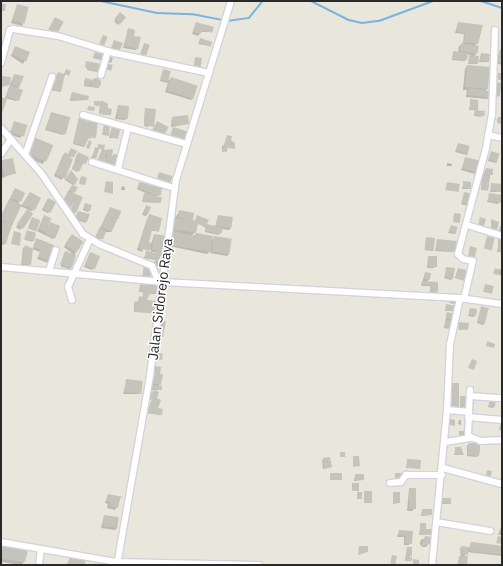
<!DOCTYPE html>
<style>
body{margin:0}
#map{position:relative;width:503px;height:566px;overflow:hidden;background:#e9e6dc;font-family:"IBM Plex Sans",sans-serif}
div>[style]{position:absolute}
.shadow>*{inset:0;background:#0003;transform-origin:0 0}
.round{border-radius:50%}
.stream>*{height:1.5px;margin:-0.75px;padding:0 0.75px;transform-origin:0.75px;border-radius:0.75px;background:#7bb3df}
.building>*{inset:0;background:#c5c4bb;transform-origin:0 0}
.roads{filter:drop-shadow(1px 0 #d2d2e0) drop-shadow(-1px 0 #d2d2e0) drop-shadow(0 1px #d2d2e0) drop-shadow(0 -1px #d2d2e0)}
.street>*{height:6px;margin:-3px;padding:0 3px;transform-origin:3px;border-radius:3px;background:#fff}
span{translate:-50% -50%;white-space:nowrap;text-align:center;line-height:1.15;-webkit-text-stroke:3px #fff;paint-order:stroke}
.street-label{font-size:14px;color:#292929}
.frame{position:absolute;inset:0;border:2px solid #292929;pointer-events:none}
</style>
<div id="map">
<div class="shadow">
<i style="clip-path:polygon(17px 5px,23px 24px,22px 26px,11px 23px)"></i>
<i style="clip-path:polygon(120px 13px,125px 17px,118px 25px,114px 21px)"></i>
<i style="clip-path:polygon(196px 23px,212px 32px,201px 32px,198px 36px,192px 34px)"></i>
<i style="clip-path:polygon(458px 23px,482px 26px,475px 47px,476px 64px,468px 64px,471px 55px,467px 54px,465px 61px,452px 60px,453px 53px,458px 53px,459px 46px,463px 44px,464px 34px,455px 33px)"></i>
<i style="clip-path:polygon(128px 30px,137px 48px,136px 50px,123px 48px)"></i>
<i style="clip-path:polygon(200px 41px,210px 46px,198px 44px)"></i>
<i style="clip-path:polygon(15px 47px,28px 52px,23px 64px,11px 56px)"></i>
<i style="clip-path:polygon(500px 51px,502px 51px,502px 65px,495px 63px)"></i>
<i style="clip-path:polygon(95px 53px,102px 59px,101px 60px,93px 58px)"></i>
<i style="clip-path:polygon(481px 54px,489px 61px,488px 62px,479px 62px)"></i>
<i style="clip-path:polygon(109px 57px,113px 58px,111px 63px,107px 62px)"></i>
<i style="clip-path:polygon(90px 62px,100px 64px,97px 72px,87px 70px)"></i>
<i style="clip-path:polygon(467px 66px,487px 89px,485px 91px,489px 97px,487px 99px,466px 97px,467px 90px,463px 90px,465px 69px)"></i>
<i style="clip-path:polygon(66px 70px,68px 75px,65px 74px,60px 92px,51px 90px,57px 74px,64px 75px)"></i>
<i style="clip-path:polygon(163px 71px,170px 72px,167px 82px,171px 78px,194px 97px,191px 100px,165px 92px,168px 83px,160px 81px)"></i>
<i style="clip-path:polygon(14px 75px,18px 87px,16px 101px,5px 98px)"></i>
<i style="clip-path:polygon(95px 78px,100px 82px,99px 88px,84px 86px,85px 79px,94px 81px)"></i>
<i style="clip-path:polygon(72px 93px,87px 100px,70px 101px)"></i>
<i style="clip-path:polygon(471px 100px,477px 101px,476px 111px,482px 117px,474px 116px,475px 110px,469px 110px)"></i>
<i style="clip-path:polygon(95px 102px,98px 104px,101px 102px,110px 115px,99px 114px,100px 104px,98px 106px,94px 105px)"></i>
<i style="clip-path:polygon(118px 106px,127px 118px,125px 120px,115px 119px)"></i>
<i style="clip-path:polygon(145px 109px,149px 126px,148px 127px,144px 126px)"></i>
<i style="clip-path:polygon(501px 109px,502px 124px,497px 123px,497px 119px,501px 118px)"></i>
<i style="clip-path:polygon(51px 113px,64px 133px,63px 135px,45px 130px)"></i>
<i style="clip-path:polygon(79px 118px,97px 121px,95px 137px,92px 138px,92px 131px,84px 147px,73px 144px)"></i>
<i style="clip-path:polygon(172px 118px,188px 124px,171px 127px)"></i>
<i style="clip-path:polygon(15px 122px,22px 136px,20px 138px,9px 134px)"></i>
<i style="clip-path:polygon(116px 127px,117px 138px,109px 138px,111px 130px)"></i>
<i style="clip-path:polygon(32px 141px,52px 146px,43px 164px,25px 157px)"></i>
<i style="clip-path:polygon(227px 144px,226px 151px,222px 152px,222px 146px)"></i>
<i style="clip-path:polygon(458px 144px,468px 154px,467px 155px,455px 152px)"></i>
<i style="clip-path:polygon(99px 145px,104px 146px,103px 150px,112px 150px,111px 157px,117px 156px,114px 165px,104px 164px,105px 157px,101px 163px,97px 162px,103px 149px,99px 148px,96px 158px,91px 158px)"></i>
<i style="clip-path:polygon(71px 150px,74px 156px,68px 157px,62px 180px,54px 176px,63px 155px,68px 154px)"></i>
<i style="clip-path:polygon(491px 152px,497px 162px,496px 163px,488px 161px)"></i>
<i style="clip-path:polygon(78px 153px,85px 163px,81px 164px,77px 172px,72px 169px)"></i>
<i style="clip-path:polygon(12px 159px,15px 173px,2px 178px,1px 162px)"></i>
<i style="clip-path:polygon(465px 159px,477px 172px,475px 174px,461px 170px)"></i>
<i style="clip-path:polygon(447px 163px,452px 164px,452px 166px,447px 166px)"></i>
<i style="clip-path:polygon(486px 169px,490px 175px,488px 190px,481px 190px,482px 178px)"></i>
<i style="clip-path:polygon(70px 173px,74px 184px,73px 185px,65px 180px)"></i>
<i style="clip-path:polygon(464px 182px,470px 188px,469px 189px,462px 189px)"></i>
<i style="clip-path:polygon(448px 183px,458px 191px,445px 190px)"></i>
<i style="clip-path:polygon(139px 184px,160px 195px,156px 196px,156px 200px,160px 203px,142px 202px,144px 194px,150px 195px,137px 189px)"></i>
<i style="clip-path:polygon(492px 184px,501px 192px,490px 192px)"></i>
<i style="clip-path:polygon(122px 186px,125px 187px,125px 190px,121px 190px)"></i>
<i style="clip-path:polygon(71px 187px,73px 194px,82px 198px,74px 214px,70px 212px,74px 202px,67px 210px,61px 204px)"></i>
<i style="clip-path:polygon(15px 189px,24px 193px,18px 204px,22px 205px,30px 193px,34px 209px,32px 211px,20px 206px,4px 245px,1px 244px,1px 217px)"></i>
<i style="clip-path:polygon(465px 193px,469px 206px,461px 204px)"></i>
<i style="clip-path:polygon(490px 194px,501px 196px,498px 204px,487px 202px)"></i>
<i style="clip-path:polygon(47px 200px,49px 212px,48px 213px,42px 210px)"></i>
<i style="clip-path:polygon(85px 204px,89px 211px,88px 212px,83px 210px)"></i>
<i style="clip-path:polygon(146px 206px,147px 214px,146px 216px,142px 215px)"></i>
<i style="clip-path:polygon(28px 209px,22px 228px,20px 230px,16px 227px)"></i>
<i style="clip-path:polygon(109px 210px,120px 212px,111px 232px,105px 232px,100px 240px,95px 238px)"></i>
<i style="clip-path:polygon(180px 211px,191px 221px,195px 222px,197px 216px,206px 225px,215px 227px,218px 216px,231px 228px,229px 230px,221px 229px,219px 235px,205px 232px,206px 228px,197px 223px,195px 232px,189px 238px,196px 234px,211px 241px,215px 237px,229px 254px,227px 256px,210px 253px,211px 250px,207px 254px,169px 246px,174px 232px,171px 231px,173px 221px)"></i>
<i style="clip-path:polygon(77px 213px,86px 221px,85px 223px,75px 219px)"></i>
<i style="clip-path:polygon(45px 216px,46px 228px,51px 224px,55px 237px,53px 239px,37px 231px)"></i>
<i style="clip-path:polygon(147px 219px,158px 231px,150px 231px,146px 246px,151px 244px,154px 235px,163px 253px,156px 262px,160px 267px,153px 266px,156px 260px,144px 258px,147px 251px,154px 254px,155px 252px,151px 252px,151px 249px,142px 248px,143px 252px,137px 250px)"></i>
<i style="clip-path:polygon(502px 222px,502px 235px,498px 233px)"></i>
<i style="clip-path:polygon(451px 226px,455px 233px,454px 234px,448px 233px)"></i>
<i style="left:27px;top:231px;width:8px;height:9px;rotate:14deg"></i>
<i style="clip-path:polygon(70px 237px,76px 252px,74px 255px,64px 247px)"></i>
<i style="clip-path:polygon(426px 238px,433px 250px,432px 251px,425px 250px)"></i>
<i style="clip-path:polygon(499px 239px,502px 239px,502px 252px,497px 252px)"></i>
<i style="clip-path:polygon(37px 240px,50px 261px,48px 263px,37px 259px,40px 252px,32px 249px,30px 265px,21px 266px,23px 248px,25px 247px,32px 250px)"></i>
<i style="clip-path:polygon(437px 240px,455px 252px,435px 251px)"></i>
<i style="left:65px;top:252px;width:10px;height:15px;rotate:17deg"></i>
<i style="clip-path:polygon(89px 256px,94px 268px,92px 270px,84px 267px)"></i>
<i style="clip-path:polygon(428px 257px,435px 267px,434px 268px,427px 268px)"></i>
<i style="clip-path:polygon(144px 266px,149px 280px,142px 279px)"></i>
<i style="clip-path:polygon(447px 268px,452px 279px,451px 280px,444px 278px)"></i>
<i style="clip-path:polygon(458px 269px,466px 280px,465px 281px,455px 278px)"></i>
<i style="clip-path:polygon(502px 269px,502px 277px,495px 270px)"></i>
<i style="clip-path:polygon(425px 273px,429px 279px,427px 282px,437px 283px,436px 293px,430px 292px,430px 286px,421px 286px)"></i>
<i style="clip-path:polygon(141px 285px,157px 285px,155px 294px,149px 294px,145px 301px,154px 311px,153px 313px,134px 312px,134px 303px,138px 302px,139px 297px,142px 298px,144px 292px,139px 292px)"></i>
<i style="left:450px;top:301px;width:6px;height:2px;rotate:9deg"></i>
<i style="clip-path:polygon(447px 305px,454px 311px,445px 311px)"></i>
<i style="clip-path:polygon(482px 307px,484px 324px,483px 325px,477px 323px)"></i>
<i style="clip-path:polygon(470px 309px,475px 310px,474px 317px,468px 316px)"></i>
<i style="clip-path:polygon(447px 313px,452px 320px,450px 329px,444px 328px)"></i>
<i style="clip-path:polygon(458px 323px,467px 329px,459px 330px)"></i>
<i style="clip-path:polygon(159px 374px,160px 384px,158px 387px,161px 390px,152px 390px,151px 395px,154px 392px,156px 397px,151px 395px,151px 400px,148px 401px,151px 384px)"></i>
<i style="clip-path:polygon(127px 380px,141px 392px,139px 394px,123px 394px)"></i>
<i style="clip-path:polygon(490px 400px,494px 406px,493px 408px,488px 407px)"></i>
<i style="clip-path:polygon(151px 402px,161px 414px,160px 415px,147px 413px)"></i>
<i style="clip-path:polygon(459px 420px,461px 420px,461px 425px,458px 424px)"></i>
<i style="clip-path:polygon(501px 423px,502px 423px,502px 430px,499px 430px)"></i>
<i style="clip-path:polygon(479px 444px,477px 457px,467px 456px,467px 445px)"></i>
<i style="clip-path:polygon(456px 448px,463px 454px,462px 455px,454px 455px)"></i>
<i style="clip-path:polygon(329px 458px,331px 467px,323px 469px,322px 460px)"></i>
<i style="clip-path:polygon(408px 460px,420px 468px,406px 468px)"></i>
<i style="clip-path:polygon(355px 475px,363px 480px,354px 481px)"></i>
<i style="clip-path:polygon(409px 489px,414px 509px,412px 511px,407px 511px)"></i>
<i style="clip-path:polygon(393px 493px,399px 502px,398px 503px,393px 504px)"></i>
<i style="clip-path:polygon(108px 495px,121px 497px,115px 510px,107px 508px,108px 504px,105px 503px)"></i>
<i style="clip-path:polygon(440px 500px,450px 504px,440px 504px)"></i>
<i style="clip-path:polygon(422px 510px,431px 515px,421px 516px)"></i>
<i style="clip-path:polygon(104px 516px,117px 528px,115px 530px,101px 528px)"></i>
<i style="clip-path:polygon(421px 524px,425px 530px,432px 534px,419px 535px)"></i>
<i style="clip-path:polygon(501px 527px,502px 527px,502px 535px,498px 535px)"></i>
<i style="clip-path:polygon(399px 531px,412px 532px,409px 545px,404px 545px,404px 537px,397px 537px)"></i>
<i class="round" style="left:420px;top:539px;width:8px;height:8px"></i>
<i style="clip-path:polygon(471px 543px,502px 547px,502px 556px,467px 552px,464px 557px,466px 565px,457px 565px,461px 555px,460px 548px,469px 548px)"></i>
<i style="clip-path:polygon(1px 545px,27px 551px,24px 562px,21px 565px,1px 562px)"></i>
<i style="clip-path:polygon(407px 548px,411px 555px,408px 558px,410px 561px,405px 561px)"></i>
</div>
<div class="stream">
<i style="left:101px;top:1px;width:57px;rotate:12.1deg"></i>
<i style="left:157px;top:13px;width:35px;rotate:2deg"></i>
<i style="left:192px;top:14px;width:33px;rotate:11deg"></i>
<i style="left:311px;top:1px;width:42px;rotate:26.6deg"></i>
<i style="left:349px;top:20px;width:13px;rotate:13deg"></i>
<i style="left:362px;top:23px;width:17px;rotate:-7deg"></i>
<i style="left:379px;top:21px;width:58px;rotate:-20.3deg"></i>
<i style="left:481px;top:1px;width:22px;rotate:18deg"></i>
<i style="left:227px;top:21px;width:22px;rotate:-8deg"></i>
<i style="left:249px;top:18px;width:22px;rotate:-51deg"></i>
</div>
<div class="building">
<i style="clip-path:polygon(1px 4px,6px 4px,5px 11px,1px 11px)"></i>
<i style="left:17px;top:4px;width:12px;height:17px;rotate:14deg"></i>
<i style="left:120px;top:12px;width:8px;height:9px;rotate:40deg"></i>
<i style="left:55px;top:17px;width:10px;height:14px;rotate:29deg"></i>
<i style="clip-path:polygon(196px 22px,214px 27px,212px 33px,203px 30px,200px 34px,193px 32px)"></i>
<i style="clip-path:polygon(458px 22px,483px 25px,478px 44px,464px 42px,465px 33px,457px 32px)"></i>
<i style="clip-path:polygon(128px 28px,135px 30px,134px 36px,141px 37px,138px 49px,124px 46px)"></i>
<i style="left:103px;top:35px;width:5px;height:10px;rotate:22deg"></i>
<i style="left:200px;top:38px;width:13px;height:5px;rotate:18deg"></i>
<i style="clip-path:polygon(114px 40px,123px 43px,119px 52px,111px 48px)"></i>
<i style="left:144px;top:43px;width:6px;height:13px;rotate:18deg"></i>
<i style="left:461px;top:43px;width:18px;height:8px;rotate:9deg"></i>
<i style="clip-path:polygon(15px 46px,30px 52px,26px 62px,12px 54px)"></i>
<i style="clip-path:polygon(500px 49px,502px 50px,502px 63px,497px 62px)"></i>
<i style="clip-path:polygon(453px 51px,468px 53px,467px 60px,453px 59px)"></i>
<i style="clip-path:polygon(95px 52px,104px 54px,103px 60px,93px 57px)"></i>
<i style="left:481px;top:53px;width:9px;height:8px;rotate:6deg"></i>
<i style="left:469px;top:55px;width:10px;height:8px;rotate:6deg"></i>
<i style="left:195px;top:57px;width:7px;height:10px;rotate:8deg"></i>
<i style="clip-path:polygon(86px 61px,101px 64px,99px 72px,88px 69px,85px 67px)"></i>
<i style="left:106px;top:63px;width:7px;height:6px;rotate:16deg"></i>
<i style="left:467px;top:65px;width:23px;height:22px;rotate:5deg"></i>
<i style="clip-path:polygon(66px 69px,71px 71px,69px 76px,65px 74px,61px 92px,52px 89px,58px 72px,64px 74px)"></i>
<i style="left:163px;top:69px;width:8px;height:11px;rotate:14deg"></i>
<i style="left:498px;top:73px;width:4px;height:7px"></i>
<i style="clip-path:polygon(14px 74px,24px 76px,19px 88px,12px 84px)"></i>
<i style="clip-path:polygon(1px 76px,11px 77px,10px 85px,1px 87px)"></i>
<i style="left:171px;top:77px;width:28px;height:14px;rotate:18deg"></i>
<i class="round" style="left:91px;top:78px;width:10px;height:10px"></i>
<i style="left:85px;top:78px;width:6px;height:7px;rotate:9deg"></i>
<i style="left:496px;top:82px;width:6px;height:14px;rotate:9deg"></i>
<i style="left:10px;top:85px;width:14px;height:12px;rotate:21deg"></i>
<i style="left:469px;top:88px;width:21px;height:7px;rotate:8deg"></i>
<i style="clip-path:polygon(72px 92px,89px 96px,88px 100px,70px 100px)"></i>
<i style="clip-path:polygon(1px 97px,7px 99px,1px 116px)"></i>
<i style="clip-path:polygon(470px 99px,478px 100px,478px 110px,470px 109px)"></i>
<i style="clip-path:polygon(101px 100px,108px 104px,108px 108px,112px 109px,111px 115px,99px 114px)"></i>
<i style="clip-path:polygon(94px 101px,100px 101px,99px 106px,94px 105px)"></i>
<i style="left:118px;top:105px;width:11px;height:13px;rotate:5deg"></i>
<i style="left:88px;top:106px;width:7px;height:4px;rotate:8deg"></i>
<i style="clip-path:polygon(145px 108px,156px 109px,154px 127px,144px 125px)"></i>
<i style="left:475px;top:110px;width:10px;height:5px;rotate:6deg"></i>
<i style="left:51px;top:112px;width:20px;height:18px;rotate:15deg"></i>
<i style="clip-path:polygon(80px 115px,98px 120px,96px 138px,92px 137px,94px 124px,91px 139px,88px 138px,85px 146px,73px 143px)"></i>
<i style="left:188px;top:115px;width:9px;height:16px;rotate:84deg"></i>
<i style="clip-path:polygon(498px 117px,502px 117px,502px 123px,497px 123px)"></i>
<i style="left:14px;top:121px;width:14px;height:12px;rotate:17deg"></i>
<i style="left:157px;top:121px;width:13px;height:11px;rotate:27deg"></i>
<i style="clip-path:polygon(104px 124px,110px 125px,109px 136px,102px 135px)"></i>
<i style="clip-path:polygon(112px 125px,120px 130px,118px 139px,110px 137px)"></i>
<i style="left:173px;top:127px;width:17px;height:10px;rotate:17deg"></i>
<i style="clip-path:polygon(227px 135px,232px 136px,231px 140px,235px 143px,235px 149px,228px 148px,228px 145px,227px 152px,222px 151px)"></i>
<i style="left:34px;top:137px;width:21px;height:18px;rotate:23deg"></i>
<i style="clip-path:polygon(89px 140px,92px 142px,89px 149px,86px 148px)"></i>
<i style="left:458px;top:143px;width:12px;height:8px;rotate:14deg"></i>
<i style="clip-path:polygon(98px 144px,105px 145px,104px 150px,113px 149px,112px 155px,107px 155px,107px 152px,103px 163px,97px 161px,102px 149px,98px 148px)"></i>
<i style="clip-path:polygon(95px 147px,99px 149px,96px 158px,92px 157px)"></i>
<i style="clip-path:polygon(71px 148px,77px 151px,74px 157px,69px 157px,73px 159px,65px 179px,55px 174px,65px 152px,68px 154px)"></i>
<i style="left:491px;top:151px;width:9px;height:9px;rotate:18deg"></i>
<i style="left:78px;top:152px;width:12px;height:8px;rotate:24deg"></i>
<i style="clip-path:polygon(113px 154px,118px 155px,116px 165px,112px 164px,112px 158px,111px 165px,105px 164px,107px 155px,113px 156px)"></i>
<i style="left:465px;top:157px;width:16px;height:12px;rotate:14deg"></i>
<i style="left:13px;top:158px;width:16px;height:12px;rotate:79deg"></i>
<i style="clip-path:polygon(76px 161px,83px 164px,79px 172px,72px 168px)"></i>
<i style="clip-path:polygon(486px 168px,493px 169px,493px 175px,485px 175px)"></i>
<i style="clip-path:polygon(71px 170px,78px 179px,75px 185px,65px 179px)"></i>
<i style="left:159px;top:172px;width:14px;height:9px;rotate:17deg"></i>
<i style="left:483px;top:175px;width:7px;height:15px;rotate:8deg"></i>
<i style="clip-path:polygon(83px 176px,87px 178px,85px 185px,79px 184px,80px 178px)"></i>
<i style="clip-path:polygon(106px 181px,113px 182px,113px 194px,104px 192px)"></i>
<i style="clip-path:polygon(463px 181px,471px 182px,471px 189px,463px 188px)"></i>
<i style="clip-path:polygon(139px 182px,162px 188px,161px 195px,157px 197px,162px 197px,161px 203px,150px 202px,150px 196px,149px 202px,143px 201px,144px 193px,155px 195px,138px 188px)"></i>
<i style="left:447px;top:182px;width:13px;height:8px;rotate:9deg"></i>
<i style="left:491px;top:183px;width:11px;height:8px;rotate:5deg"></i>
<i style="clip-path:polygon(72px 185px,78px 187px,75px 193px,69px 191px)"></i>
<i style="clip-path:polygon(15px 188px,25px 193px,21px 202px,10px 198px)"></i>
<i style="clip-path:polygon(68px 191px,83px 197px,76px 213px,70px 211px,76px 198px,70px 209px,63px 202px)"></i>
<i style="clip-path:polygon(30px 192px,41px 198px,35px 210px,22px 205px)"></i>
<i style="left:464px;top:192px;width:9px;height:11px;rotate:13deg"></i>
<i style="left:489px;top:193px;width:13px;height:8px;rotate:9deg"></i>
<i style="left:48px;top:198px;width:9px;height:12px;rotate:27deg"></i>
<i style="left:9px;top:199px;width:14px;height:22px;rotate:25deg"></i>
<i style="left:85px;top:203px;width:7px;height:6px;rotate:16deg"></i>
<i style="clip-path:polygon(146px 205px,151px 207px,148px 214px,144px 213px)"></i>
<i style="left:110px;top:207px;width:12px;height:9px;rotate:20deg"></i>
<i style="clip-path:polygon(28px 208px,33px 214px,23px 229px,17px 224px)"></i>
<i style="clip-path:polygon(179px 210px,194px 213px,193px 220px,195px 221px,197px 215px,209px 220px,207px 224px,223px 228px,221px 234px,205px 231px,206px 227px,198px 224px,196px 233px,213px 236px,210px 252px,171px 245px,173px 231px,195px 236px,196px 233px,173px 229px,175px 218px,190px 220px,178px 217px)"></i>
<i style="clip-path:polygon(78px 211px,90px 214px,87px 222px,75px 218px)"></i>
<i style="left:454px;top:213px;width:7px;height:9px;rotate:8deg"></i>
<i style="clip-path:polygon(149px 214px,162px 218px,159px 232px,152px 230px,149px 242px,152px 243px,150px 251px,138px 248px)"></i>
<i style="left:44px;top:215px;width:8px;height:15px;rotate:23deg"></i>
<i style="left:106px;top:215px;width:12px;height:13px;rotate:24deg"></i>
<i style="left:218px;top:215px;width:15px;height:11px;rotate:8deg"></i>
<i style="left:32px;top:217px;width:9px;height:12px;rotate:21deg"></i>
<i style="clip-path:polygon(480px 217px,486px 219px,484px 226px,478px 225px)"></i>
<i style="clip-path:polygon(491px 219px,499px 222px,497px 230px,491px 229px)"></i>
<i style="clip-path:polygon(1px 221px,12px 224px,6px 244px,1px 242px)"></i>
<i style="left:50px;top:222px;width:11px;height:13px;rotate:22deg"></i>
<i style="left:451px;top:225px;width:7px;height:7px;rotate:16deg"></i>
<i style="left:99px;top:228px;width:8px;height:9px;rotate:23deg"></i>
<i style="clip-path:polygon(27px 230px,36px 233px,34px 241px,24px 239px)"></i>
<i style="clip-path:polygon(14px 231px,21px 233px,20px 246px,11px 244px)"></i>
<i style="left:72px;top:234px;width:14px;height:13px;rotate:34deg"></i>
<i style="clip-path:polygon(154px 234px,167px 236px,164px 256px,160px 255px,159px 260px,145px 257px,146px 251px,155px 253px,156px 250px,152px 250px)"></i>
<i style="left:214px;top:236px;width:18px;height:16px;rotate:9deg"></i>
<i style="left:487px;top:236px;width:8px;height:13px;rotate:14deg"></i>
<i style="left:426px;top:237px;width:9px;height:13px;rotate:6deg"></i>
<i style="clip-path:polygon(36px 238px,54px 245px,51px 261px,38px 257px,41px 250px,33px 247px)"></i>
<i style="left:498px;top:238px;width:4px;height:13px"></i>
<i style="left:437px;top:239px;width:20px;height:11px;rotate:6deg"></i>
<i style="clip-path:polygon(25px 245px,33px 249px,31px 265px,22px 264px)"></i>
<i style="clip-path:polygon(470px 246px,477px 248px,474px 259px,468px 257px)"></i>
<i style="left:65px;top:251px;width:12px;height:14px;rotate:20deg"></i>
<i style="left:90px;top:252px;width:11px;height:14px;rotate:22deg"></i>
<i style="left:428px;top:256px;width:9px;height:11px"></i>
<i style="left:154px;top:261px;width:9px;height:5px"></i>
<i style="left:144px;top:265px;width:8px;height:14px;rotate:7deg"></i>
<i style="clip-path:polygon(446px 267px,455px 268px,453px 279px,445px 277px)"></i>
<i style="left:458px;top:268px;width:11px;height:10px;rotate:15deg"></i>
<i style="clip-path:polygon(495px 268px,500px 270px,499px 275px,493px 274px)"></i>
<i style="left:425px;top:272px;width:6px;height:7px;rotate:9deg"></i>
<i style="clip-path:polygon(422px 281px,438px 282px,438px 292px,430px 291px,431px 285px,421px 285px)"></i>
<i style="clip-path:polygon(147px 282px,158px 284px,156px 294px,150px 293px,147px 300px,157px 301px,155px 312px,134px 312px,135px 301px,145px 302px,138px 301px,139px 296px,143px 297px,143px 292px,146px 292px,139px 291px,140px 284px,147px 285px)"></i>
<i style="left:485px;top:284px;width:9px;height:8px;rotate:13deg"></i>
<i style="left:446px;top:304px;width:10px;height:6px;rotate:11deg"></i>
<i style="left:481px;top:306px;width:8px;height:16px;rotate:14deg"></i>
<i style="left:470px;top:308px;width:7px;height:7px;rotate:8deg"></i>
<i style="left:447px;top:312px;width:8px;height:6px;rotate:14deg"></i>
<i style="clip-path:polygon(446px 320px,453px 321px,452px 328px,444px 327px)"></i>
<i style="clip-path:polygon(166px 321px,163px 337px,158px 336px,161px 322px)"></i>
<i style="clip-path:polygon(458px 322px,469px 323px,468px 330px,460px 329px)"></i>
<i style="clip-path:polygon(487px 341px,495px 344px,494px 348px,486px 346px)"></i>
<i style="clip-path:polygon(155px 352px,163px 354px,162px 360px,154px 359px)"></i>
<i style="clip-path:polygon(472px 359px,477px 361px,474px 370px,468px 368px)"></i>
<i style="clip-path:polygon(154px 366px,161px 367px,160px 374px,163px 374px,161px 385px,151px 383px)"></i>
<i style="left:126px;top:379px;width:17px;height:13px;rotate:7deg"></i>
<i style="left:451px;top:383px;width:8px;height:24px"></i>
<i style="clip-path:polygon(150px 385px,162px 386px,162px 390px,153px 389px,152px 397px,154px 390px,159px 392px,157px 398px,161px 400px,158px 408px,163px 409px,162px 415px,147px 413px,152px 399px,148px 400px)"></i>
<i style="left:460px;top:396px;width:7px;height:11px"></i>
<i style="left:490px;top:399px;width:6px;height:7px;rotate:9deg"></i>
<i style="clip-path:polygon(450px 419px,455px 420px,455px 426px,449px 425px)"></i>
<i style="clip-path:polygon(459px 431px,465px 431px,464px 436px,459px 436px)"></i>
<i style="clip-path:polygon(469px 443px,480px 443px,480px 450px,466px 449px)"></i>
<i style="clip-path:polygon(455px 447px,461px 447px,464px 455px,455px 454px)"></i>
<i style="clip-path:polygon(468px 450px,480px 450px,479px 456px,468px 455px)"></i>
<i style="left:340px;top:452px;width:5px;height:5px"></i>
<i style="clip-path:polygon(353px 456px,359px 456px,360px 466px,353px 467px)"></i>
<i style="clip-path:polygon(330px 457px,332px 467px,324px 469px,323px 458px)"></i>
<i style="left:407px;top:459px;width:14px;height:9px;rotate:4deg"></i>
<i style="left:487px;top:470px;width:5px;height:7px;rotate:11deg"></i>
<i style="left:330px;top:473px;width:12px;height:7px"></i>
<i style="left:395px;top:473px;width:8px;height:6px"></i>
<i style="left:355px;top:474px;width:9px;height:6px"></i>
<i style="left:352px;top:483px;width:7px;height:8px"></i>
<i style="left:409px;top:488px;width:7px;height:21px"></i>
<i style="left:364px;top:491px;width:8px;height:12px"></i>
<i style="left:357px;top:492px;width:5px;height:7px"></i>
<i style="left:393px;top:492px;width:7px;height:11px"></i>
<i style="clip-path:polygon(108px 494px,123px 497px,120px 498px,118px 508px,109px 506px,110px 502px,106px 501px)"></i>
<i style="clip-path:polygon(441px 498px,451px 498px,451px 504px,440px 503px)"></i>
<i style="left:422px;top:509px;width:10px;height:6px"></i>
<i style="left:104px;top:515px;width:15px;height:11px;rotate:8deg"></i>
<i style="clip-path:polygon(420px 523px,426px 523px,426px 529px,433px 529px,433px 535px,420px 534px)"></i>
<i style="clip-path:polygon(399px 530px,413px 531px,412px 544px,405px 543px,406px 536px,399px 535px)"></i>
<i style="clip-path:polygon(425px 536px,431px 537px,430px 544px,421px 546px)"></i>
<i style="clip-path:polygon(498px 536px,502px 537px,502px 544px,496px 543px)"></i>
<i style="left:471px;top:542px;width:31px;height:9px;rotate:7deg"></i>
<i style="clip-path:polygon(1px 544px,28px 550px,25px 562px,1px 559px)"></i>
<i style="clip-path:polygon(359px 546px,368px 546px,368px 552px,358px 555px)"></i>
<i style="left:461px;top:546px;width:8px;height:8px;rotate:7deg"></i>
<i style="clip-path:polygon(407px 547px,412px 547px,412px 556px,406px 556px)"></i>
<i style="left:392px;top:555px;width:5px;height:9px;rotate:11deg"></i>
<i style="clip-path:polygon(70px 556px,86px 560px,84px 565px,67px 565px)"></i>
<i style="clip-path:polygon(459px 556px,468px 556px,467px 565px,458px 565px)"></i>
<i style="left:405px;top:557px;width:7px;height:4px"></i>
<i style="clip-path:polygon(413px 559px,419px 560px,419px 565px,413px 565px)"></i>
</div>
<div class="roads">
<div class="street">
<i style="left:1px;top:63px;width:34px;rotate:-75deg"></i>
<i style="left:10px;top:30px;width:3px;rotate:-18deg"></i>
<i style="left:13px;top:29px;width:46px;rotate:8.8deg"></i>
<i style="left:58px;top:36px;width:59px;rotate:16.9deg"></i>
<i style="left:114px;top:53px;width:97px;rotate:11.9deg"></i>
<i style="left:101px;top:75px;width:25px;rotate:-74deg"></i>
<i style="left:83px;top:115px;width:108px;rotate:15.6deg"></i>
<i style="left:1px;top:128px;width:60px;rotate:48.4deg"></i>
<i style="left:41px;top:173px;width:74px;rotate:55.5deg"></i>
<i style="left:83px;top:234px;width:19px;rotate:32deg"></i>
<i style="left:99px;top:244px;width:57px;rotate:22.5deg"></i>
<i style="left:152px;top:266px;width:16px;rotate:68deg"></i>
<i style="left:488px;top:135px;width:14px;rotate:12deg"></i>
<i style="left:1px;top:154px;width:18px;rotate:-56deg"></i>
<i style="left:25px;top:155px;width:83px;rotate:-70.9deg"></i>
<i style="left:92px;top:162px;width:86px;rotate:17.6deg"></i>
<i style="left:118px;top:169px;width:42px;rotate:-76.3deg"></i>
<i style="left:467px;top:225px;width:37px;rotate:17deg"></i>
<i style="left:1px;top:267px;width:163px;rotate:5.3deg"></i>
<i style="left:163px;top:282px;width:297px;rotate:3.1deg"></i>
<i style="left:460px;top:298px;width:42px;rotate:8.1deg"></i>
<i style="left:49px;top:271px;width:22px;rotate:-72deg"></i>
<i style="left:464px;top:299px;width:39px;rotate:-77deg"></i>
<i style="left:473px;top:261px;width:10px;rotate:-169deg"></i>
<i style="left:463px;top:259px;width:7px;rotate:-135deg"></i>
<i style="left:458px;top:254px;width:110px;rotate:-75.2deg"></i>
<i style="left:486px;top:148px;width:34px;rotate:-80deg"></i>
<i style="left:492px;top:115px;width:85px;rotate:-88deg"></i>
<i style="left:72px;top:300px;width:14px;rotate:-107deg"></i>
<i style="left:68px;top:287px;width:53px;rotate:-65.4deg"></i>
<i style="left:470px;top:390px;width:46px;rotate:92.5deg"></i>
<i style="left:468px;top:436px;width:14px;rotate:21deg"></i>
<i style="left:481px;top:441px;width:21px;rotate:-3deg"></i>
<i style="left:470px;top:396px;width:32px;rotate:4deg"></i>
<i style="left:447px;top:410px;width:21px;rotate:5deg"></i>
<i style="left:468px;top:417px;width:34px;rotate:5deg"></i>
<i style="left:445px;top:442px;width:25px;rotate:-9deg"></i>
<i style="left:443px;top:468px;width:61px;rotate:15.2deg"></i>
<i style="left:390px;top:483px;width:11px;rotate:-5deg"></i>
<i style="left:401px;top:482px;width:9px;rotate:-54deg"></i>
<i style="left:406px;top:475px;width:36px"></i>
<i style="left:436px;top:522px;width:55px;rotate:9.5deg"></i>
<i style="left:1px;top:542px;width:118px;rotate:9.8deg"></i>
<i style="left:117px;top:562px;width:142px;rotate:1.2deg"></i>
<i style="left:39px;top:565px;width:16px;rotate:-83deg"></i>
<i style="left:117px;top:565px;width:193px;rotate:-80.1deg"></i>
<i style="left:150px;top:375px;width:197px;rotate:-82.4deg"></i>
<i style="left:176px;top:180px;width:187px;rotate:-72.9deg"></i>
<i style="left:432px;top:565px;width:156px;rotate:-84.5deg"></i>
<i style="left:447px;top:410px;width:66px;rotate:-87.4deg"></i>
<i style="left:450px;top:344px;width:47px;rotate:-77.7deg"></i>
</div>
</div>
<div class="street-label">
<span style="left:160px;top:299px;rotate:-83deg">Jalan Sidorejo Raya</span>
</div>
<div class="frame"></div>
</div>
